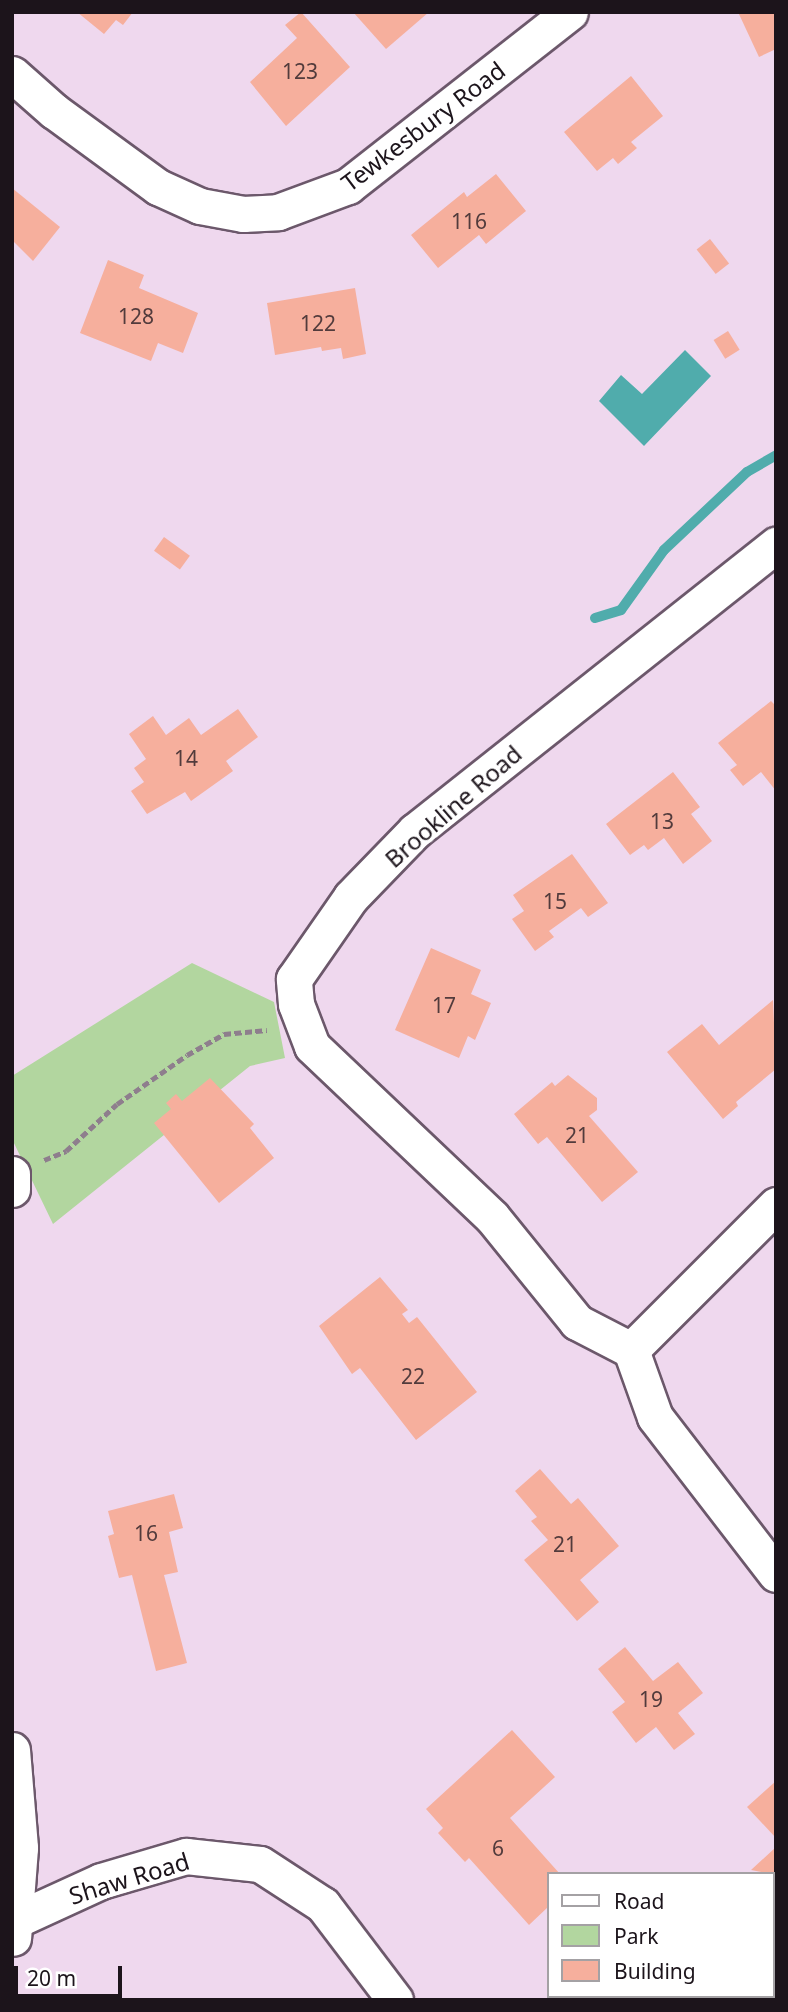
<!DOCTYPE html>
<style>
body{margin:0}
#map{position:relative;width:788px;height:2012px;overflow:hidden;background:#efd8ee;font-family:"Noto Sans",sans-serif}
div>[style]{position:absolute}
.green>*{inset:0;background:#b2d69f}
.water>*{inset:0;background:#50acac}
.stream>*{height:10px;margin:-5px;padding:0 5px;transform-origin:5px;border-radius:5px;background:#50acac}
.building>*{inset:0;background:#f6af9d;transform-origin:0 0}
.path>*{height:4.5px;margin-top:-2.25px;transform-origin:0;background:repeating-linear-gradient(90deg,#8e7e8d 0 7px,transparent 0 10.5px)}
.roads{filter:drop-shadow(2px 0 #6c586b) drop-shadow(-2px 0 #6c586b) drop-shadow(0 2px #6c586b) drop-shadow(0 -2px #6c586b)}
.minor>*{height:35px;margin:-17.5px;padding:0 17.5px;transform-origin:17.5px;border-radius:17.5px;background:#fff}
span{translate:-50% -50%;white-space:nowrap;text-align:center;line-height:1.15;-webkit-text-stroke:7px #fff;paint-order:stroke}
.number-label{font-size:21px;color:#523b3c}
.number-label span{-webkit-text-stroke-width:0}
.street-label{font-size:24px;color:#1c141b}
.frame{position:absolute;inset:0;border:14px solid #1c141b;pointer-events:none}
.legend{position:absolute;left:547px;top:1872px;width:228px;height:126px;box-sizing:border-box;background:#fff;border:2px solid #a4a1a4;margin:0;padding:9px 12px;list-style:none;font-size:21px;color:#1c141b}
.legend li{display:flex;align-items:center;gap:14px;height:35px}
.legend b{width:35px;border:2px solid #a4a1a4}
.scale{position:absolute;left:14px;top:1966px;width:108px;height:32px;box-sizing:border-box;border:4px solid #1c141b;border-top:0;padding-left:9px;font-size:21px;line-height:24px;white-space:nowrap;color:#1c141b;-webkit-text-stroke:5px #fff;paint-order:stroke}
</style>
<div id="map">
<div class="green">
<i style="clip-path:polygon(192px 963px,274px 1002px,285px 1058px,250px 1066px,53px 1224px,12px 1139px,12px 1076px)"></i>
</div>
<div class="water">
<i style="clip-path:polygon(685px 350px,711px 376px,644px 446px,599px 401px,621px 375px,642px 394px)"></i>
</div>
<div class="stream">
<i style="left:595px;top:618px;width:27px;rotate:-17deg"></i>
<i style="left:621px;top:610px;width:74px;rotate:-54.4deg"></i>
<i style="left:664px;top:550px;width:114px;rotate:-43.2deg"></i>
<i style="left:747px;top:472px;width:34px;rotate:-30deg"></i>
</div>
<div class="building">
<i style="clip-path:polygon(77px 12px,133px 12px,123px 25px,116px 20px,104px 34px)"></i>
<i style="clip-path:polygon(301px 12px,350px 67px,286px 126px,250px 82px,297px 38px,285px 25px)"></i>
<i style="clip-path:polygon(353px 12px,429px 12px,386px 49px)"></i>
<i style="clip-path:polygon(738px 12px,776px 12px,776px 49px,759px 57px)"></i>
<i style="clip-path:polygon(631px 76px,663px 116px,631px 142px,637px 148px,618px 164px,613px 158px,597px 171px,564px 132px)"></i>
<i style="clip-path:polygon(496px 174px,526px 211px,486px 244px,479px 235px,438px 268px,411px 235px,464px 192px,467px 197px)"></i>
<i style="clip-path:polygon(12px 188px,60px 227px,33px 261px,12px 240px)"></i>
<i style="left:710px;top:239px;width:31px;height:17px;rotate:52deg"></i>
<i style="clip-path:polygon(108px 260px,144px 275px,139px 288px,198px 313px,183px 353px,158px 343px,151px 361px,80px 333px)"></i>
<i style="clip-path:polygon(355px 288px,366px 354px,343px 359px,341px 348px,322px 351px,321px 347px,275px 355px,267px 303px)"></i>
<i style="left:728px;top:331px;width:22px;height:17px;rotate:58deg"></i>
<i style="left:164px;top:537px;width:32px;height:17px;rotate:36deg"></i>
<i style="clip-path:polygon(771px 701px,776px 706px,776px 791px,761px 772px,743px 786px,730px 770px,737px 765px,718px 743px)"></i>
<i style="clip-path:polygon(238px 709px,258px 737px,226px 761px,233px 771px,191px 801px,185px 792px,147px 814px,131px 791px,144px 782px,134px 768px,146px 759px,129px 734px,153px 716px,166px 735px,189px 718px,201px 735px)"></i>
<i style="clip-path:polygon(673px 772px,700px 807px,691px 814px,712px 841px,683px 864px,664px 838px,648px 850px,644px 845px,630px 855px,606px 824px)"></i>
<i style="clip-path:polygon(572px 854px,608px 903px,588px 917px,581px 908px,549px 931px,554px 937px,535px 951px,512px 919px,524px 911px,513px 895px)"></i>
<i style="clip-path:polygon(431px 948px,481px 970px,471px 994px,491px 1003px,475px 1040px,468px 1036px,459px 1058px,395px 1030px)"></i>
<i style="clip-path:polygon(773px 1000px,776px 1069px,736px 1102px,738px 1106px,723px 1119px,667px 1052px,702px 1024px,719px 1045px)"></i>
<i style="clip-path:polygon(568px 1075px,597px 1098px,597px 1110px,589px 1116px,638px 1172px,602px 1202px,547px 1137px,538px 1144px,514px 1114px,552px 1082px,555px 1086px)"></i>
<i style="clip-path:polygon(210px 1078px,254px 1124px,250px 1128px,274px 1158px,219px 1203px,154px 1123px,171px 1109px,166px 1103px,176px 1094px,182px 1101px)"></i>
<i style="clip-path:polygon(380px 1277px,408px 1310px,402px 1314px,409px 1323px,417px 1317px,477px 1392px,416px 1440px,360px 1368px,352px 1374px,319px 1326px)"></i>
<i style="clip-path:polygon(540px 1469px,571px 1504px,578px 1498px,619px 1546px,580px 1580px,599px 1602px,577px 1621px,524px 1560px,548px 1540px,531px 1521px,537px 1517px,515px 1491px)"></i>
<i style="clip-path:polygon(174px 1494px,183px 1528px,169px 1532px,178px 1572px,164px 1575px,187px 1663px,156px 1671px,132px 1575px,119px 1578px,108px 1536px,114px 1534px,108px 1511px)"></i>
<i style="clip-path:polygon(625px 1647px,653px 1681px,678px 1662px,703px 1693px,678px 1713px,695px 1734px,674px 1750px,656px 1727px,636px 1743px,612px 1712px,625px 1702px,598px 1669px)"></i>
<i style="clip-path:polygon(512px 1730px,555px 1777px,510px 1818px,560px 1874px,548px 1874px,548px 1907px,529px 1925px,469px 1858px,465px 1862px,438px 1833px,443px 1828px,426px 1809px)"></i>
<i style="clip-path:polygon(776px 1781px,776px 1838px,747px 1807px)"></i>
<i style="clip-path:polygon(776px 1847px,776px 1884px,772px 1888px,772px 1874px,751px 1870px)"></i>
</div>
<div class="path">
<i style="left:44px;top:1160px;width:24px;rotate:-22deg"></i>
<i style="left:66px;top:1151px;width:69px;rotate:-42.7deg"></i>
<i style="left:117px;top:1104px;width:85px;rotate:-35deg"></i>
<i style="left:187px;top:1055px;width:43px;rotate:-29.6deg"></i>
<i style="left:224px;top:1034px;width:43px;rotate:-5.3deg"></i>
</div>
<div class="roads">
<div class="minor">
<i style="left:12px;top:74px;width:56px;rotate:41.4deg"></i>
<i style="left:54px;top:111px;width:129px;rotate:36.2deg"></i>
<i style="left:158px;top:187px;width:46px;rotate:24.3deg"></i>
<i style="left:200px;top:206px;width:44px;rotate:10.5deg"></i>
<i style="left:243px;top:214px;width:35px;rotate:-3deg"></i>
<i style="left:278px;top:212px;width:75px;rotate:-20.4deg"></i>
<i style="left:348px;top:186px;width:282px;rotate:-38.1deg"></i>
<i style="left:12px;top:1174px;width:15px;rotate:90deg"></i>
<i style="left:631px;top:1350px;width:61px;rotate:-152.6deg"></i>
<i style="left:577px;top:1322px;width:135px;rotate:-129deg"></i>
<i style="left:492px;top:1217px;width:248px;rotate:-136.5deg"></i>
<i style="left:312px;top:1046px;width:45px;rotate:-110.9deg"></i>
<i style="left:296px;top:1004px;width:25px;rotate:-95deg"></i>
<i style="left:294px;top:979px;width:100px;rotate:-55.2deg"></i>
<i style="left:351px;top:897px;width:92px;rotate:-45.9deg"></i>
<i style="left:415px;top:831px;width:461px;rotate:-38.4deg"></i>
<i style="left:631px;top:1350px;width:71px;rotate:70.3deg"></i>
<i style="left:655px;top:1417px;width:198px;rotate:52.4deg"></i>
<i style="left:631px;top:1350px;width:205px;rotate:-45deg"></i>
<i style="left:12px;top:1750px;width:98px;rotate:85.3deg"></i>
<i style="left:20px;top:1848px;width:90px;rotate:94.4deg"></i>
<i style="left:18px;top:1919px;width:91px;rotate:-24.6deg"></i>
<i style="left:101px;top:1881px;width:89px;rotate:-16.4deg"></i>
<i style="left:186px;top:1856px;width:74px;rotate:6.2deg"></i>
<i style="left:260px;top:1864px;width:75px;rotate:33.1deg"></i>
<i style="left:323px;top:1905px;width:119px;rotate:52.8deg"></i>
</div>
</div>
<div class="number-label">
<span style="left:300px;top:71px">123</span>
<span style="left:469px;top:221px">116</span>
<span style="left:136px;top:316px">128</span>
<span style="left:318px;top:323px">122</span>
<span style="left:186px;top:758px">14</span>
<span style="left:662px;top:821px">13</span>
<span style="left:555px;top:901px">15</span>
<span style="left:444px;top:1005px">17</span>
<span style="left:577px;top:1135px">21</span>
<span style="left:413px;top:1376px">22</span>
<span style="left:146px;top:1533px">16</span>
<span style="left:565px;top:1544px">21</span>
<span style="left:651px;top:1699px">19</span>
<span style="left:498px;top:1848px">6</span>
</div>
<div class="street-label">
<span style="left:423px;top:126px;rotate:-37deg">Tewkesbury Road</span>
<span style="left:453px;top:806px;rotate:-41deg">Brookline Road</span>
<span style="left:129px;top:1878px;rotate:-17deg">Shaw Road</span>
</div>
<div class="frame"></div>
<ul class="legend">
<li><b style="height:9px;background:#fff"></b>Road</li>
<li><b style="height:19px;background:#b2d69f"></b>Park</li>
<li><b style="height:19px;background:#f6af9d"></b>Building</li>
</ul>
<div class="scale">20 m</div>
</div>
